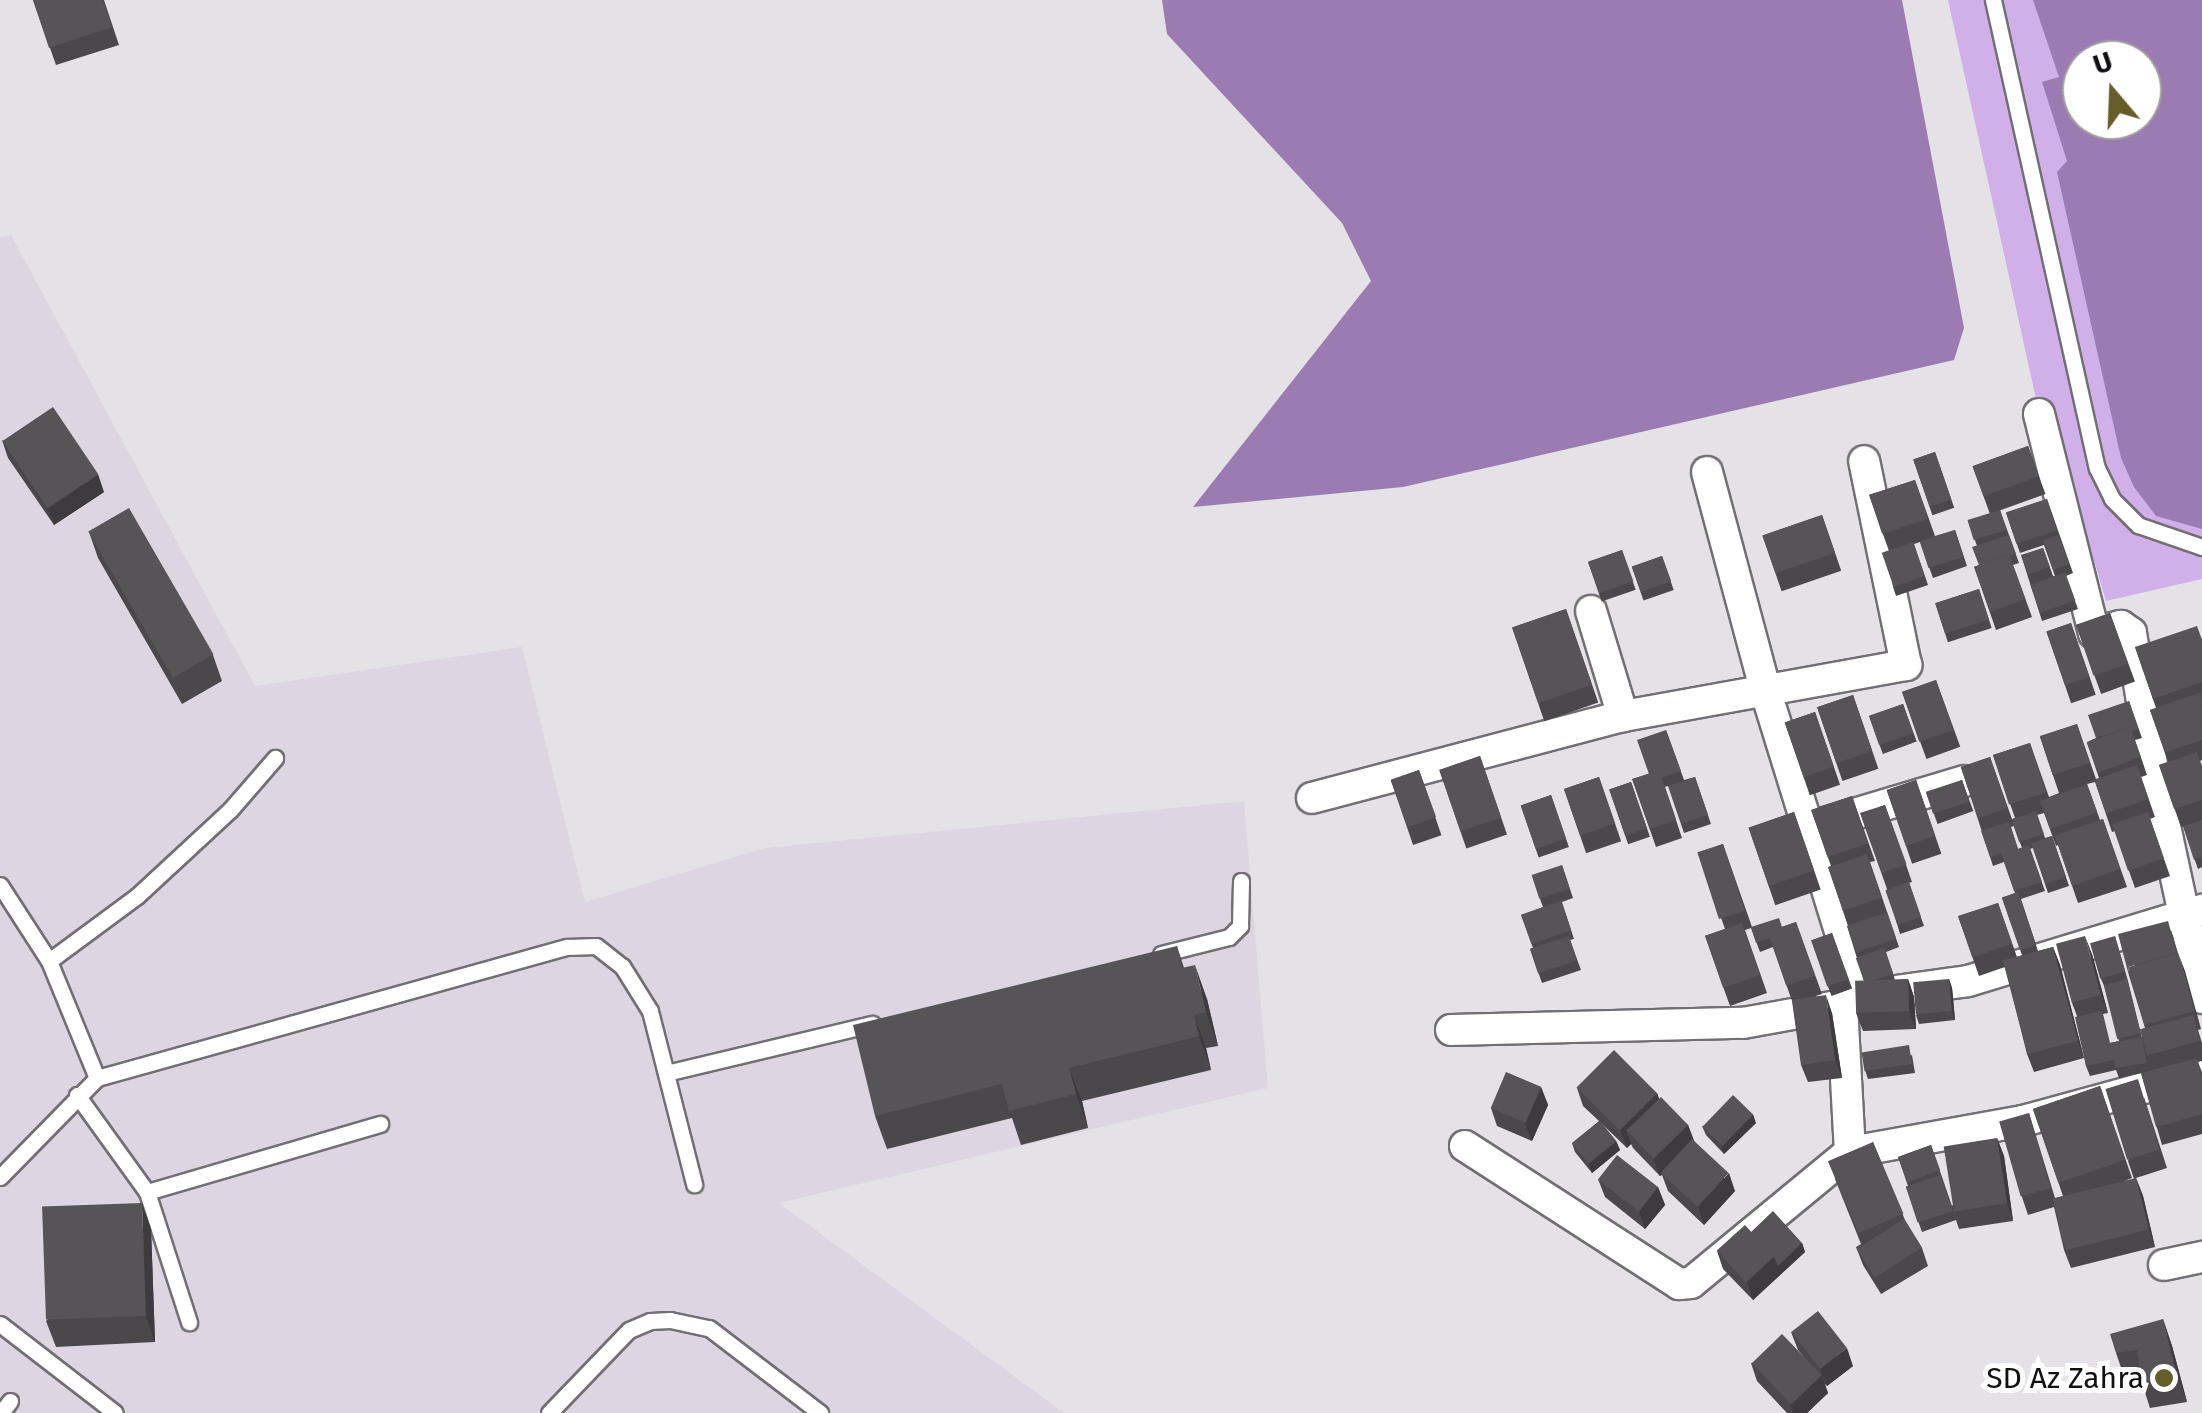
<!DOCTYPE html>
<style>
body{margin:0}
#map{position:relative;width:2202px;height:1413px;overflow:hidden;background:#e5e2e7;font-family:"Fira Sans",sans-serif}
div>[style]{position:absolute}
.built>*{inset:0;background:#ddd6e2}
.green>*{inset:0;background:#d1afe9}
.water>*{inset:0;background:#9c7bb2}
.roads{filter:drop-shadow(2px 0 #726f74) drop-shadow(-2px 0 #726f74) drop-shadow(0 2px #726f74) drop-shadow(0 -2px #726f74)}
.lane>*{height:15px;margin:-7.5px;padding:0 7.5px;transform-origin:7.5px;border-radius:7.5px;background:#fff}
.street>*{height:30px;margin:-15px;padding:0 15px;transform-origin:15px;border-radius:15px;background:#fff}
.wall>*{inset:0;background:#4b484c;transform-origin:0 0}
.shaded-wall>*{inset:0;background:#3d3b3e}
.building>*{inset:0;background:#575458;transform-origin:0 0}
.dots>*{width:28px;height:28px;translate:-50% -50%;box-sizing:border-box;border:5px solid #fff;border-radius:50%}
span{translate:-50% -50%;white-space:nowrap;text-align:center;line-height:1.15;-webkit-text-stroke:10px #fff;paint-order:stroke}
.poi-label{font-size:30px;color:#100f11}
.right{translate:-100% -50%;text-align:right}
.north{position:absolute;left:2062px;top:40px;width:100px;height:100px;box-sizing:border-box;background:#fff;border:2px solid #9f9fa0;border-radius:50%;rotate:341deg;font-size:28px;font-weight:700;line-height:40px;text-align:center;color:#100f11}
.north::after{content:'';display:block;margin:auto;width:35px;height:45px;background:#655d2a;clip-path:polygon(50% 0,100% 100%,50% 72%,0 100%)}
</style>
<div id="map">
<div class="built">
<i style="clip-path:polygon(11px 235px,255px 686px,522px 647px,585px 902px,765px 848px,1244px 801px,1268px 1088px,779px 1203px,1064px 1413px,0 1413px,0 237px)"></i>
</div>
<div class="green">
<i style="clip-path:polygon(evenodd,1948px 0,2202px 0,2202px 579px,2106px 601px,2049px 407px,2038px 408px,1948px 0,2082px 60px,2142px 60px,2142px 120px,2082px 120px,2082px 60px)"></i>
</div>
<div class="water">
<i style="clip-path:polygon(1162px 0,1902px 0,1964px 328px,1954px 360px,1403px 487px,1193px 507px,1371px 281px,1342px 223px,1167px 34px)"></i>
<i style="clip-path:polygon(evenodd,2033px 0,2202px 0,2202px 529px,2156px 516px,2134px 487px,2121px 458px,2057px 172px,2067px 161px,2042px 82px,2059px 77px,2033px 0,2142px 60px,2142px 120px,2082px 120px,2082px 60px,2142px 60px)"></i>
</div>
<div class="roads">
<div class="lane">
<i style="left:1993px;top:0;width:479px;rotate:77.5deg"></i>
<i style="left:2097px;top:468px;width:34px;rotate:64deg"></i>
<i style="left:2112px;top:499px;width:37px;rotate:45deg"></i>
<i style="left:2138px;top:525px;width:68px;rotate:19deg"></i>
<i style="left:0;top:885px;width:90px;rotate:57.2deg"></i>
<i style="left:49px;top:961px;width:126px;rotate:67.7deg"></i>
<i style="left:1161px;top:954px;width:70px;rotate:-14deg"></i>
<i style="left:1229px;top:937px;width:16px;rotate:-45deg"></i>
<i style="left:1240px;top:926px;width:45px;rotate:-88.7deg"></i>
<i style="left:49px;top:961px;width:109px;rotate:-36.5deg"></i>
<i style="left:137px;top:896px;width:127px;rotate:-42.8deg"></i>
<i style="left:230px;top:810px;width:69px;rotate:-49.1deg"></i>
<i style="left:666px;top:1073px;width:212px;rotate:-13.4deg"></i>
<i style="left:77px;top:1095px;width:120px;rotate:54.2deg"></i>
<i style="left:147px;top:1192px;width:137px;rotate:72.1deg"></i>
<i style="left:0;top:1177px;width:139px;rotate:-45.6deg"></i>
<i style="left:97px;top:1078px;width:488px;rotate:-15.6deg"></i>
<i style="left:567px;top:947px;width:29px;rotate:-2deg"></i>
<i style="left:596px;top:946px;width:33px;rotate:38deg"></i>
<i style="left:622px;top:966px;width:53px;rotate:58.1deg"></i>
<i style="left:650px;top:1011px;width:179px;rotate:75.7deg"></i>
<i style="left:147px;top:1192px;width:243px;rotate:-16.3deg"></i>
<i style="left:0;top:1324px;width:145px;rotate:37.7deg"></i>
<i style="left:1px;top:1413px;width:15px;rotate:-53deg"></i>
<i style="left:549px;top:1413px;width:115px;rotate:-46.1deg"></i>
<i style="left:629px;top:1330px;width:23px;rotate:-23deg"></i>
<i style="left:650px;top:1321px;width:20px;rotate:-3deg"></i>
<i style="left:670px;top:1320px;width:40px;rotate:12deg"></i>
<i style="left:709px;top:1328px;width:140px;rotate:37.4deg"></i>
</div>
<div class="street">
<i style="left:2039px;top:414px;width:226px;rotate:75.9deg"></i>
<i style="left:2094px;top:633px;width:28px;rotate:-15deg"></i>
<i style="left:2121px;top:626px;width:12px;rotate:35deg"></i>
<i style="left:2131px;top:633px;width:139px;rotate:80.9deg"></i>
<i style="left:2153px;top:770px;width:233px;rotate:77.9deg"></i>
<i style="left:1707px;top:472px;width:225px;rotate:75deg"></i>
<i style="left:1765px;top:689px;width:321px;rotate:72.8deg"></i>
<i style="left:1591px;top:611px;width:110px;rotate:73.1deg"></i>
<i style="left:1312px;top:798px;width:322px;rotate:-14.8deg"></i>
<i style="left:1623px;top:716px;width:288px;rotate:-10.2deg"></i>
<i style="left:1906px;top:665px;width:208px;rotate:-101.6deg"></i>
<i style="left:1821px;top:824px;width:149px;rotate:-16.7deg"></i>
<i style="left:1842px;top:1005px;width:147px;rotate:86.9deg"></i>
<i style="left:1451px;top:1030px;width:292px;rotate:-1.4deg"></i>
<i style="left:1743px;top:1023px;width:101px;rotate:-10.3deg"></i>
<i style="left:1842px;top:1005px;width:20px;rotate:-27deg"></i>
<i style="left:1860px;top:996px;width:109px;rotate:-7.9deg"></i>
<i style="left:1968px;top:981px;width:245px;rotate:-16.9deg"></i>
<i style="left:1465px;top:1146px;width:255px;rotate:32.8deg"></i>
<i style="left:1679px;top:1284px;width:12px;rotate:-5deg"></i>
<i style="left:1691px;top:1283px;width:206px;rotate:-39.5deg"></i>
<i style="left:1850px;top:1152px;width:176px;rotate:-10.2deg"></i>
<i style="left:2023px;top:1121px;width:186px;rotate:-15.3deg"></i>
<i style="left:2164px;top:1265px;width:39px;rotate:-12deg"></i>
</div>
</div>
<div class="wall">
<i style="clip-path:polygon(33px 0,104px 0,119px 45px,56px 65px)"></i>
<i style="clip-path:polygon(2px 440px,104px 492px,54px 525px,8px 458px)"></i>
<i style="left:2028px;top:446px;width:51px;height:59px;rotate:70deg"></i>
<i style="left:1935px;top:452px;width:59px;height:23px;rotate:71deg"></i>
<i style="clip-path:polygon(1915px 480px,1935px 536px,1955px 530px,1967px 566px,1933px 578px,1920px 542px,1914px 544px,1928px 585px,1896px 596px,1893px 587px,1889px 551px,1869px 495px)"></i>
<i style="clip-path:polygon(2047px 499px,2073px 573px,2066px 576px,2078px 609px,2042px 621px,2021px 555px,2043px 548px,2053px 576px,2055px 576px,2044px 545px,2020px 553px,2006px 513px)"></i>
<i style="clip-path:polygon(2000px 510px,2019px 563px,2013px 565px,2032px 617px,1996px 630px,1974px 567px,1979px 565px,1977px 546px,1968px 521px)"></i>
<i style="left:1822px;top:515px;width:59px;height:63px;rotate:71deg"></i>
<i style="clip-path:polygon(89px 532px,213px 655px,222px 681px,182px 704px,98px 558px)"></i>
<i style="left:1622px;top:550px;width:42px;height:36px;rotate:71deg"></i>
<i style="left:1662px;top:556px;width:36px;height:32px;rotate:71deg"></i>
<i style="left:1979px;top:589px;width:41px;height:46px;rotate:72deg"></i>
<i style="left:1566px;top:609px;width:99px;height:57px;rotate:71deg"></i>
<i style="left:2110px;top:613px;width:73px;height:36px;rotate:70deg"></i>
<i style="left:2071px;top:623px;width:76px;height:26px;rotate:71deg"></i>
<i style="clip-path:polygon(2202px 639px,2202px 760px,2200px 761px,2202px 766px,2202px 867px,2198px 869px,2183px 826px,2181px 827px,2159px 765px,2168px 762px,2150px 710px,2156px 708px,2135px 647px)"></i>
<i style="left:1936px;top:680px;width:71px;height:36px;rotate:70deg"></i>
<i style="left:1853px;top:695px;width:78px;height:38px;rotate:71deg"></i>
<i style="clip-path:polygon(evenodd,2129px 701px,2142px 738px,2135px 740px,2147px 775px,2141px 777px,2155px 817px,2150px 819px,2170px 876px,2135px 888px,2115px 831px,2112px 832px,2095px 782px,2087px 784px,2100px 820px,2103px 819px,2127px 887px,2078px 903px,2058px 845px,2056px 846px,2044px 813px,2037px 815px,2045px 838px,2052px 836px,2069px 886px,2048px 893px,2033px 848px,2030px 849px,2045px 891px,2021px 899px,2038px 951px,2053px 947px,2060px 965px,2084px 1058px,2034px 1072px,2027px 1054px,2005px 967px,1979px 976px,1958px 916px,1998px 903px,2017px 957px,2022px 955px,2002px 898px,2015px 893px,2004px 862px,1993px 866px,1961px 767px,1990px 757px,2012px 819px,2015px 818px,1993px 755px,2030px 743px,2049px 797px,2059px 793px,2040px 737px,2077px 724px,2096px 779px,2099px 778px,2087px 742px,2096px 738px,2129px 701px,2014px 826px,2022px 848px,2018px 849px,2011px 827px,2014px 826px)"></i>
<i style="left:1903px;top:704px;width:40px;height:36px;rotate:70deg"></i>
<i style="left:1815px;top:712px;width:77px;height:32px;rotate:71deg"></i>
<i style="clip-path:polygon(1666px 730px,1684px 780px,1695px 777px,1711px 824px,1684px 833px,1668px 786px,1665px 787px,1682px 838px,1656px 847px,1632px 779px,1649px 774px)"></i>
<i style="left:1480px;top:756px;width:83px;height:43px;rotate:71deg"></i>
<i style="left:1419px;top:770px;width:69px;height:30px;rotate:71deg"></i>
<i style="left:1599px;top:777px;width:68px;height:37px;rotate:71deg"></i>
<i style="left:1916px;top:780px;width:78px;height:31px;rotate:71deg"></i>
<i style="left:1962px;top:780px;width:33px;height:38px;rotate:70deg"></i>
<i style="left:1631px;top:782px;width:58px;height:23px;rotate:71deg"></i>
<i style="left:1551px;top:795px;width:55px;height:32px;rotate:71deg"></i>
<i style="clip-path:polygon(1852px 796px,1875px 861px,1870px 862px,1899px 947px,1886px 952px,1895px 980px,1908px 979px,1914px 997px,1916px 1029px,1863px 1031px,1856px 1013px,1864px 981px,1847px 926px,1848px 926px,1828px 867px,1831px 866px,1811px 810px)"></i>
<i style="clip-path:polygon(1885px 805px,1912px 882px,1909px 883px,1924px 926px,1900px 934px,1887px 889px,1860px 813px)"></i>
<i style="left:1794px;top:812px;width:82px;height:48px;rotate:71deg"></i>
<i style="clip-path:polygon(1723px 844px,1752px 927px,1782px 927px,1796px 922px,1822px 994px,1816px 996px,1832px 1013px,1842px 1078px,1808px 1082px,1801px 1065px,1792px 1001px,1773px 947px,1760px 952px,1751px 928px,1745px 930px,1767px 993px,1730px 1006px,1705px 936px,1725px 929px,1698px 853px)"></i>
<i style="clip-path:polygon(1562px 865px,1573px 898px,1562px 902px,1574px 939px,1570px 940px,1581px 970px,1542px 983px,1530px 949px,1533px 948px,1521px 915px,1543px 907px,1540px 899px)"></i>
<i style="clip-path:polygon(2171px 930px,2201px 1029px,2198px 1030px,2202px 1043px,2202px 1061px,2198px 1062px,2202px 1072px,2202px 1134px,2162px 1145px,2141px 1073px,2119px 1078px,2116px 1070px,2090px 1076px,2086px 1066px,2077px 1016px,2072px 1003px,2092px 954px,2108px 1013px,2103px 1014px,2110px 1043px,2119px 1041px,2105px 988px,2101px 979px,2115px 936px,2128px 981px,2142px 1038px,2145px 1028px,2128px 972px)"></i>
<i style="left:1832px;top:933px;width:59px;height:22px;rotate:70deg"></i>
<i style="clip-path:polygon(1177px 946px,1184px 968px,1207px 999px,1218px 1046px,1206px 1048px,1211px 1070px,1082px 1101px,1088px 1128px,1021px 1145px,1012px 1118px,887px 1149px,875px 1116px)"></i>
<i style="clip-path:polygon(1949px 979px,1952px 988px,1955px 1020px,1919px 1024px,1916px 1015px)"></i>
<i style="clip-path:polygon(1912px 1055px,1915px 1073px,1868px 1079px,1865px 1070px)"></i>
<i style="clip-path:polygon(2100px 1086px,2132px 1178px,2124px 1181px,2134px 1179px,2128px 1161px,2144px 1097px,2167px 1168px,2136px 1178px,2143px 1196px,2155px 1247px,2071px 1268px,2064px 1250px,2054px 1207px,2028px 1215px,2022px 1197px,2029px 1113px,2055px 1198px,2063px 1196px,2033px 1109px)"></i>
<i style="clip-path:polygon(1541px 1087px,1548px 1105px,1532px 1141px,1497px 1126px,1491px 1108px)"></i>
<i style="clip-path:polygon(1577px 1088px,1657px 1093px,1659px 1099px,1688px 1125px,1694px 1142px,1735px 1191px,1704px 1225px,1668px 1191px,1662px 1175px,1660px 1176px,1633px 1148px,1631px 1144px,1627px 1148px,1602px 1124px,1616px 1141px,1620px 1150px,1592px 1173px,1575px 1152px,1572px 1143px,1599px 1121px,1583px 1106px)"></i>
<i style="clip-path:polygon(1756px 1123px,1724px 1154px,1706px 1135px,1702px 1126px)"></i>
<i style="clip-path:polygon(1997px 1138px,2004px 1156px,2013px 1221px,1959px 1229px,1956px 1220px,1922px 1232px,1906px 1187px,1908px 1186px,1898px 1157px,1931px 1145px,1952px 1206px)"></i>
<i style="clip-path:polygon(1873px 1142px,1905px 1220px,1922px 1248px,1928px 1266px,1881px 1294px,1863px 1265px,1856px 1247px,1861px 1244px,1835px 1179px)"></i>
<i style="clip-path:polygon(1598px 1179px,1658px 1187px,1665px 1205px,1645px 1229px,1605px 1197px)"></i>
<i style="clip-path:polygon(151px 1229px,155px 1342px,56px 1347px,46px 1321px)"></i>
<i style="clip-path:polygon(1751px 1232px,1802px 1243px,1805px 1252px,1753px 1300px,1723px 1269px,1717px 1251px)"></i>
<i style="clip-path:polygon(2163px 1319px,2172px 1346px,2187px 1402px,2150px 1408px,2140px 1377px,2125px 1379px,2116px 1353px)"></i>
<i style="clip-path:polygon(1791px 1332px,1853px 1366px,1827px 1386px,1824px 1383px,1828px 1393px,1807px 1413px,1787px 1413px,1757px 1381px,1751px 1363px,1803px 1356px,1798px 1350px)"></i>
</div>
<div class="shaded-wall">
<i style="clip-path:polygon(98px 474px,104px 492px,54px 525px,47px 508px)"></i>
<i style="clip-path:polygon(2085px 936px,2092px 954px,2108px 1013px,2101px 995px)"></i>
<i style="clip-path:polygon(2053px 947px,2060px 965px,2084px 1058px,2078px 1041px)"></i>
<i style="clip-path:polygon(2178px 953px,2185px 971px,2201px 1029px,2195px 1011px)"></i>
<i style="clip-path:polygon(1195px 965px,1207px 999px,1218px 1046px,1206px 1012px)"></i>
<i style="clip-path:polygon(1908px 979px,1914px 997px,1916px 1029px,1909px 1011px)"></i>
<i style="clip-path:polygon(1949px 979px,1952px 988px,1955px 1020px,1952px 1011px)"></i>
<i style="clip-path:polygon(1826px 995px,1832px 1013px,1842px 1078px,1835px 1060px)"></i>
<i style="clip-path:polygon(1194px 1015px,1206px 1048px,1211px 1070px,1199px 1036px)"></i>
<i style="clip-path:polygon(1069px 1068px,1082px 1101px,1088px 1128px,1076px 1094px)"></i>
<i style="clip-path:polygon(1541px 1087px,1548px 1105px,1532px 1141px,1525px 1123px)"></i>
<i style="clip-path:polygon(1657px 1093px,1663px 1111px,1626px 1130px,1631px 1144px,1627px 1148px,1620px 1130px)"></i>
<i style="clip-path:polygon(1753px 1114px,1756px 1123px,1724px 1154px,1721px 1145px)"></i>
<i style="clip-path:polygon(1688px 1125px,1695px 1143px,1660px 1176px,1653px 1158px)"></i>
<i style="clip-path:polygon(1997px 1138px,2004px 1156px,2013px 1221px,2007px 1203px)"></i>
<i style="clip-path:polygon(1616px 1141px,1620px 1150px,1592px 1173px,1588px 1163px)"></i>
<i style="clip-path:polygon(1729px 1173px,1735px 1191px,1704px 1225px,1698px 1207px)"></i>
<i style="clip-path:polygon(2136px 1178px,2143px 1196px,2155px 1247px,2149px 1229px)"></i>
<i style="clip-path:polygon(1658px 1187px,1665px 1205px,1645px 1229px,1639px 1211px)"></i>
<i style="clip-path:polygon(142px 1203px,151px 1229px,155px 1342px,146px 1316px)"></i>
<i style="clip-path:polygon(1802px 1243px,1805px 1252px,1753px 1300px,1747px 1282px,1774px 1257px)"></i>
<i style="clip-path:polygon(2163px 1319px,2172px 1346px,2187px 1402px,2177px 1376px)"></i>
<i style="clip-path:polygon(1847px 1348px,1853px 1366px,1827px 1386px,1820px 1368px)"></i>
<i style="clip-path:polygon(1822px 1375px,1828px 1393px,1807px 1413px,1793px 1413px,1790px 1405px)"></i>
</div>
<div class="building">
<i style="clip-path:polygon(33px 0,103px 0,112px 27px,49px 48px)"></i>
<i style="left:53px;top:407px;width:81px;height:61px;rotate:56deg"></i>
<i style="left:2028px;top:446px;width:32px;height:59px;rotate:70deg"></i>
<i style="left:1935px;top:452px;width:50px;height:23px;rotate:71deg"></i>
<i style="left:1915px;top:480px;width:41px;height:48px;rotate:72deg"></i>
<i style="left:2047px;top:499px;width:33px;height:43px;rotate:72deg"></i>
<i style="left:129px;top:508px;width:169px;height:47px;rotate:60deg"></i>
<i style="left:2000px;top:510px;width:21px;height:34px;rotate:73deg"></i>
<i style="left:1822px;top:515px;width:40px;height:63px;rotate:71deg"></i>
<i style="left:1955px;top:530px;width:28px;height:37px;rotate:72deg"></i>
<i style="clip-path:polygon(2009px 535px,2016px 554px,2010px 556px,2009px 554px,1979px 565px,1972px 547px)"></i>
<i style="left:2059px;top:535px;width:31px;height:17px;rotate:71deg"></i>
<i style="left:1913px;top:542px;width:36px;height:33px;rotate:71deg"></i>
<i style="left:2043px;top:548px;width:20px;height:23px;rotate:70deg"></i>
<i style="left:1622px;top:550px;width:33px;height:36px;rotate:70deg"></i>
<i style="left:2009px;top:554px;width:48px;height:37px;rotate:70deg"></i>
<i style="left:1662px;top:556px;width:27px;height:32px;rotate:70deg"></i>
<i style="left:2065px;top:572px;width:30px;height:37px;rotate:70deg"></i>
<i style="left:1979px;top:589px;width:32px;height:46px;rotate:72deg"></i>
<i style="left:1566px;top:609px;width:80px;height:57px;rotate:71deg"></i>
<i style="left:2110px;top:613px;width:54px;height:36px;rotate:71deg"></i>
<i style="left:2071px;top:623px;width:57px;height:26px;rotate:71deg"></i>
<i style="clip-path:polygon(2197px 626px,2202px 640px,2202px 682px,2153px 699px,2135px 647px)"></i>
<i style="left:1936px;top:680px;width:53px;height:36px;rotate:71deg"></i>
<i style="clip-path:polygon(2201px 692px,2202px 740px,2165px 752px,2150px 710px)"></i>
<i style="left:1853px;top:695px;width:59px;height:38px;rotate:71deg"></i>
<i style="clip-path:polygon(2129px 701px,2138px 729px,2132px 731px,2130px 727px,2096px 738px,2088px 715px)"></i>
<i style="left:1903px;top:704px;width:31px;height:36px;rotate:71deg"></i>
<i style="left:1815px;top:712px;width:58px;height:32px;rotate:71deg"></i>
<i style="left:2077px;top:724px;width:41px;height:39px;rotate:72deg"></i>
<i style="left:2130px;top:727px;width:32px;height:46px;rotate:70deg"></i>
<i style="clip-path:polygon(1666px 730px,1681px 771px,1661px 778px,1659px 770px,1649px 774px,1637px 740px)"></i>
<i style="left:2030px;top:743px;width:52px;height:39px;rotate:72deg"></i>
<i style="clip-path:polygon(2197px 752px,2202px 767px,2202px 800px,2174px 809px,2159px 765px)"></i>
<i style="left:1480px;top:756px;width:65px;height:43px;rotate:71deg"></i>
<i style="left:1990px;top:757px;width:54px;height:31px;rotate:71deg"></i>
<i style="left:2137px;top:765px;width:36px;height:45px;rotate:71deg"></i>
<i style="left:1419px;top:770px;width:50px;height:30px;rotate:70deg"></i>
<i style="left:1659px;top:770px;width:53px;height:28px;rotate:71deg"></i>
<i style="left:1599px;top:777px;width:49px;height:37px;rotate:71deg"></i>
<i style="left:1695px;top:777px;width:40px;height:28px;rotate:71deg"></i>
<i style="left:1916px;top:780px;width:59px;height:31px;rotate:71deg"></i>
<i style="left:1962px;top:780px;width:23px;height:38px;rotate:72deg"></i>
<i style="left:1631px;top:782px;width:49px;height:23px;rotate:71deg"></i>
<i style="left:2087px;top:784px;width:30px;height:50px;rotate:70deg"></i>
<i style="left:1551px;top:795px;width:46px;height:32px;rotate:71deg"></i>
<i style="left:1852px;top:796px;width:50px;height:43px;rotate:71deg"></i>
<i style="left:1885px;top:805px;width:63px;height:26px;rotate:70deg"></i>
<i style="left:2036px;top:811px;width:24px;height:26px;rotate:71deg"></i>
<i style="left:1794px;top:812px;width:62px;height:48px;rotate:71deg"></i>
<i style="left:2148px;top:812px;width:49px;height:38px;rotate:71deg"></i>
<i style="left:2103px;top:819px;width:53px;height:51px;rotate:71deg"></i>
<i style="clip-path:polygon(2202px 820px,2202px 857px,2194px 860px,2183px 826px)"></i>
<i style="clip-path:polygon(2009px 822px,2018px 849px,2029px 845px,2042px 882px,2014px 891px,2001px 853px,1990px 857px,1981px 831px)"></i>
<i style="left:2052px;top:836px;width:43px;height:22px;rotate:71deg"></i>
<i style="left:1723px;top:844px;width:70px;height:27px;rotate:72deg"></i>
<i style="left:1867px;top:854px;width:46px;height:41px;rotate:71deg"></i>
<i style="left:1562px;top:865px;width:25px;height:32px;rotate:72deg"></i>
<i style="left:1909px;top:882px;width:37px;height:25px;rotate:71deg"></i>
<i style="left:2018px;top:892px;width:56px;height:17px;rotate:71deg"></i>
<i style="left:1561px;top:901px;width:31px;height:42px;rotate:71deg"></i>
<i style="left:1998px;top:903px;width:43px;height:42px;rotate:71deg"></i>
<i style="left:1887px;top:912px;width:28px;height:42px;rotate:71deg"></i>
<i style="clip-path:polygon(1779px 918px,1782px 927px,1768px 932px,1770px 938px,1756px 943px,1751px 927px)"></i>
<i style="clip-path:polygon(2168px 921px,2177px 953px,2128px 967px,2129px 972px,2128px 972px,2118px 934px)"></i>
<i style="left:1796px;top:922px;width:57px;height:30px;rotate:71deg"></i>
<i style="left:1742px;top:923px;width:55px;height:39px;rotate:71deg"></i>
<i style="left:1832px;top:933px;width:49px;height:22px;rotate:71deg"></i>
<i style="left:1569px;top:936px;width:26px;height:41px;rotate:72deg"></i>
<i style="left:2085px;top:936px;width:61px;height:30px;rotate:75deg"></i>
<i style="left:2115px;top:936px;width:37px;height:26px;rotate:74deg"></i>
<i style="clip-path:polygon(1177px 946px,1182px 968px,1195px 965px,1206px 1012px,1194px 1015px,1199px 1036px,1069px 1068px,1076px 1094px,1009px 1111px,1002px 1084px,875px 1116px,853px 1025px)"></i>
<i style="left:2053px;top:947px;width:97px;height:52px;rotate:75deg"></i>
<i style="left:1884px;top:948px;width:27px;height:30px;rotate:70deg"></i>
<i style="left:2178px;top:953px;width:60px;height:52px;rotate:74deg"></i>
<i style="left:1908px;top:979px;width:32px;height:53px;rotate:88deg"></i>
<i style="left:1949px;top:979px;width:32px;height:36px;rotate:85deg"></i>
<i style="left:2127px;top:979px;width:56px;height:24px;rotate:76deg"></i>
<i style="left:1826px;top:995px;width:66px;height:34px;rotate:82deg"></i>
<i style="clip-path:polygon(2102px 1011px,2109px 1043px,2142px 1037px,2147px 1063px,2115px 1068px,2114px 1060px,2086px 1066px,2075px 1017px)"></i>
<i style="left:2193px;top:1015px;width:27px;height:55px;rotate:75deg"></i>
<i style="left:1909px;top:1045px;width:19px;height:48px;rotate:81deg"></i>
<i style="left:1614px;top:1050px;width:61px;height:53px;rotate:45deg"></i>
<i style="clip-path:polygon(2197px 1058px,2202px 1077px,2202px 1114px,2156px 1127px,2141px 1073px)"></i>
<i style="left:1506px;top:1072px;width:38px;height:39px;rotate:23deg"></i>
<i style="left:2138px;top:1079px;width:74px;height:34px;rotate:73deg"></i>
<i style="left:2100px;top:1086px;width:78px;height:71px;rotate:71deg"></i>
<i style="left:1733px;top:1095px;width:28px;height:44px;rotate:44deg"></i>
<i style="left:1661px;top:1097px;width:39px;height:48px;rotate:46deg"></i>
<i style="left:2029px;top:1113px;width:78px;height:31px;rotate:74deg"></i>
<i style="left:1600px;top:1121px;width:26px;height:36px;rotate:51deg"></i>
<i style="left:1997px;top:1138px;width:66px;height:54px;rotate:81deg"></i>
<i style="left:1692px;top:1139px;width:50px;height:46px;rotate:43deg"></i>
<i style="left:1873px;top:1142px;width:78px;height:49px;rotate:67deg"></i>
<i style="left:1931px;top:1145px;width:27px;height:35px;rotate:70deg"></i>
<i style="left:1617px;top:1155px;width:52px;height:31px;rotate:38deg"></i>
<i style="left:1941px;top:1175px;width:38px;height:37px;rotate:72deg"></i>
<i style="left:2136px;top:1178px;width:53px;height:86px;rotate:76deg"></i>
<i style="left:142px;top:1203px;width:113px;height:100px;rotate:88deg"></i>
<i style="clip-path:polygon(1773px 1211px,1802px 1243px,1778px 1266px,1774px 1257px,1751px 1232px)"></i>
<i style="left:1904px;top:1219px;width:34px;height:56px;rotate:58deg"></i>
<i style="left:1745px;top:1225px;width:43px;height:38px;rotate:48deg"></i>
<i style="left:1818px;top:1311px;width:47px;height:34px;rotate:52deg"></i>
<i style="clip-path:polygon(2163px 1319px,2177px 1376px,2141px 1382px,2137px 1350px,2116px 1353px,2110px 1334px)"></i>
<i style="left:1782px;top:1334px;width:57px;height:42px;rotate:46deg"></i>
</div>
<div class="dots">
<i style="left:2164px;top:1378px;background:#655d2a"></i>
</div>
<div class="poi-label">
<span class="right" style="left:2144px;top:1378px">SD Az Zahra</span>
</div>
<div class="north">U</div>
</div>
